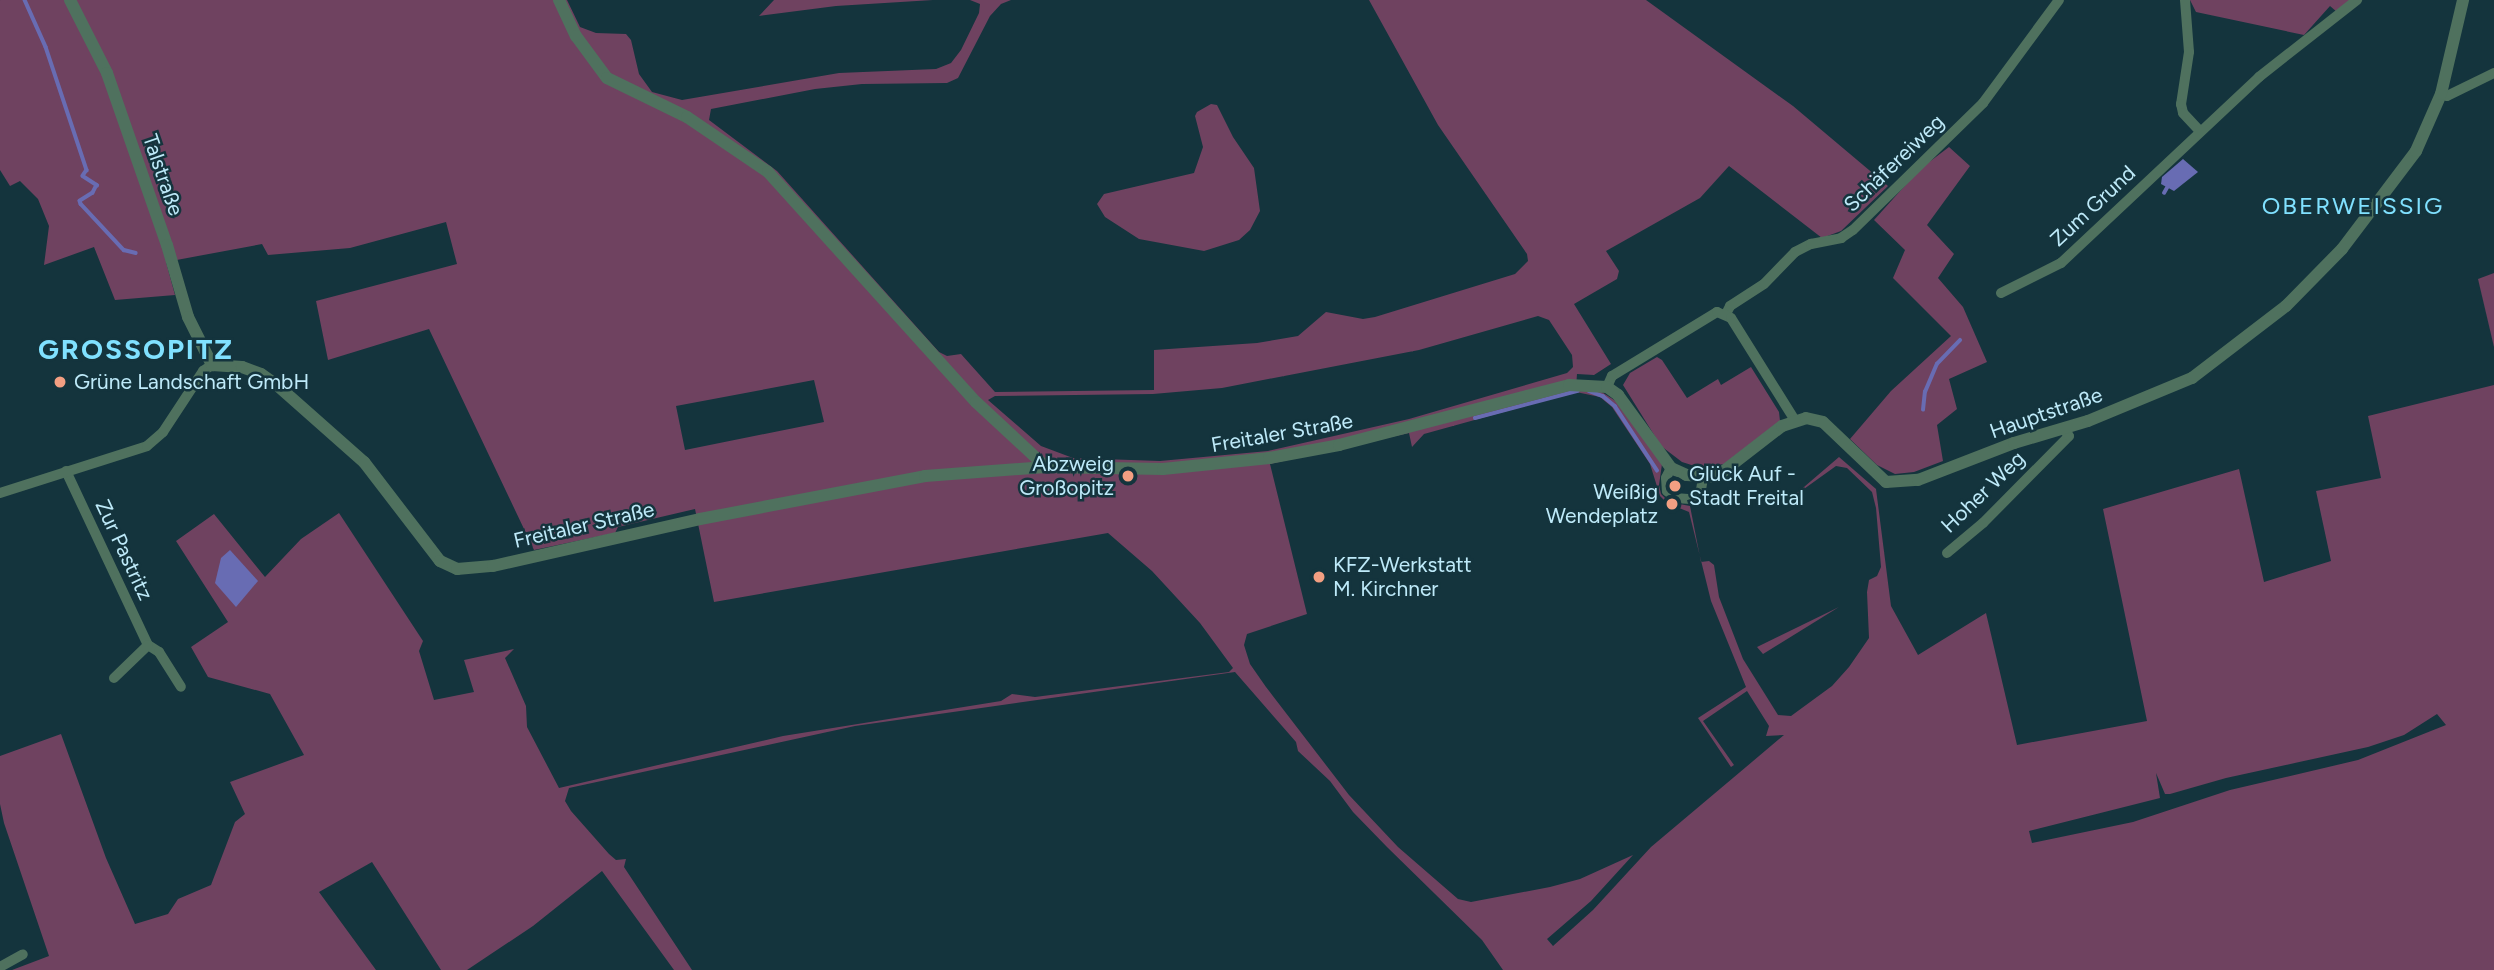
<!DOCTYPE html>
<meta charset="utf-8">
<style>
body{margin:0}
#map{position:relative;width:2494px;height:970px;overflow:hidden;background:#14343d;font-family:Figtree,sans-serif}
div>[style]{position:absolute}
.green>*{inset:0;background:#6f4260}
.water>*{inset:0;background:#686cb3}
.stream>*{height:3.5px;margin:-1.75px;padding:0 1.75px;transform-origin:1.75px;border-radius:1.75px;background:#686cb3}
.minor>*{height:10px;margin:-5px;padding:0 5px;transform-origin:5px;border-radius:5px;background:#4f715e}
.tertiary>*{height:12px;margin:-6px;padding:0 6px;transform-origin:6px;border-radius:6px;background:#4f715e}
.dots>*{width:19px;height:19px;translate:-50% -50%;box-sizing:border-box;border:4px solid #14343d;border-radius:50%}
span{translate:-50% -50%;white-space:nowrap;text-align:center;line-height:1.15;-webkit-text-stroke:5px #14343d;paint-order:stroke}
.street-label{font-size:21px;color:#beeaf9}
.poi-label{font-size:21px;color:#beeaf9}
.left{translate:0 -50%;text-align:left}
.right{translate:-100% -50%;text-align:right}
.quarter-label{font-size:24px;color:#80e1ff;letter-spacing:2px}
.district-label{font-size:28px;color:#80e1ff;font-weight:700;letter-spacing:2px}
</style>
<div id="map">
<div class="green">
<i style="clip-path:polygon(evenodd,0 0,567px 0,580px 27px,596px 33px,626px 34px,631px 40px,639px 74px,652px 92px,682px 100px,839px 73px,936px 69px,951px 63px,961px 50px,979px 13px,980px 4px,970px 0,1011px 0,1001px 4px,990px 16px,958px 78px,947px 83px,862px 84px,815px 89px,711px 109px,709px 120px,777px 171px,939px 352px,947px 356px,961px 354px,995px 392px,1154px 390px,1154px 350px,1257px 343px,1298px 336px,1326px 312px,1363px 319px,1375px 317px,1515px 274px,1528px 261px,1527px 254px,1438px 125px,1369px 0,1646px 0,1793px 106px,1888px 186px,1841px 231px,1822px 238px,1729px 166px,1700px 198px,1606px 251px,1619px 271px,1617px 279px,1574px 304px,1611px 364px,1594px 375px,1577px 374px,1576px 387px,1600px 391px,1619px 403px,1662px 464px,1659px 485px,1661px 494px,1669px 502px,1690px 506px,1701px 562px,1709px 561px,1714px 565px,1719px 597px,1743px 659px,1778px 715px,1791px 716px,1832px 686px,1849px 667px,1869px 638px,1867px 592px,1869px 580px,1877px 576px,1881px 567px,1876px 508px,1872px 492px,1847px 468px,1836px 466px,1790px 499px,1839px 457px,1876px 489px,1891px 606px,1918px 655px,1986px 613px,2017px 745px,2147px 721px,2103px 509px,2239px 469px,2264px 582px,2331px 561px,2316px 491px,2381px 478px,2368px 416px,2494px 385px,2494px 970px,1503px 970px,1482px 940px,1387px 847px,1353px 812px,1330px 781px,1298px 751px,1296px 742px,1235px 672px,855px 726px,569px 788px,565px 801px,571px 811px,609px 854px,616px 860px,626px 859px,624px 867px,692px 970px,674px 970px,602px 871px,533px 926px,467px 970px,441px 970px,372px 862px,319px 892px,376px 970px,12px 970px,49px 956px,4px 823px,0 804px,0 756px,61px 734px,106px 858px,135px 924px,168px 914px,178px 899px,211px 885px,235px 822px,245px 814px,230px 782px,304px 755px,270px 694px,208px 677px,191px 647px,228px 622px,176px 541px,214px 514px,265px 577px,301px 539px,339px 513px,423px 641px,419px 651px,434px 700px,474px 692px,464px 660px,514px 649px,505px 658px,526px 706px,527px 727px,559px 788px,783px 736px,1001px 701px,1012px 694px,1035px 697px,1229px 672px,1233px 668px,1200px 623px,1152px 571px,1108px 533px,714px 602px,695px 509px,618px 527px,615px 533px,534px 550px,429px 329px,328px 360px,316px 301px,457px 264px,446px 222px,350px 248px,268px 255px,262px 244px,166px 262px,175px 295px,115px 300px,94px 247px,44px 265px,49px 226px,38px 199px,20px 181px,10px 186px,0 170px,0 0,1538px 316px,1549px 320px,1572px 355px,1573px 367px,1567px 373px,1409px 419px,1268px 451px,1160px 461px,1073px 458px,1041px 446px,988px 400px,995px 396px,1153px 394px,1222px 388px,1419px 350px,1538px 316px,0 0,814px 380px,824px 422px,685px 450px,676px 406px,814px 380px,0 0,1576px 392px,1600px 397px,1612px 407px,1650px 464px,1660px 496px,1667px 503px,1689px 512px,1711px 601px,1746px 687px,1698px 718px,1731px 767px,1734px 765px,1703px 721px,1747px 691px,1769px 726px,1766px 736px,1784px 735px,1651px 847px,1593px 910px,1553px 946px,1547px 939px,1591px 901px,1633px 855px,1580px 879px,1550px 887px,1471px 902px,1458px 899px,1398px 847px,1349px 795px,1266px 687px,1250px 664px,1244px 645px,1247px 634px,1307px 614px,1270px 464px,1409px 433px,1412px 447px,1424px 434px,1576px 392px,0 0,2437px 714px,2446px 725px,2358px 760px,2230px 790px,2133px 822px,2032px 843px,2029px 831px,2160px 798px,2156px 773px,2165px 794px,2170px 794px,2226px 778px,2368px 747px,2404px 735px,2437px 714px)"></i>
<i style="clip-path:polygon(774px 0,933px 0,836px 6px,759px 16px)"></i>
<i style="clip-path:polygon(2190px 0,2353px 0,2337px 12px,2330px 6px,2304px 35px,2196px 12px)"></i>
<i style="clip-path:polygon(1211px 104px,1217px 105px,1233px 137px,1254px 168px,1260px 211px,1250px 230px,1239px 240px,1204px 251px,1139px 239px,1105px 217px,1097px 204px,1104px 194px,1194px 173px,1203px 147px,1195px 116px,1197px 112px)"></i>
<i style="clip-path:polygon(1949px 147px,1970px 166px,1927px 225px,1954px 254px,1938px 278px,1963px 307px,1987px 362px,1949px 379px,1957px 409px,1937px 425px,1943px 461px,1914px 472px,1895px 474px,1877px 465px,1850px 439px,1891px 391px,1951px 336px,1893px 278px,1905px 250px,1874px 220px,1920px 169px)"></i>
<i style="clip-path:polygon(2494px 273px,2494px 347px,2478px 279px)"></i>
<i style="clip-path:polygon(1657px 357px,1662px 360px,1687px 398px,1718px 379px,1721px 385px,1751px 367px,1779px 412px,1780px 421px,1724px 464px,1701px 468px,1682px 462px,1661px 446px,1623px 385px,1630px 373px)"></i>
<i style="clip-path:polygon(1839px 607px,1763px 654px,1757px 647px)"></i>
</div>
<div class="water">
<i style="clip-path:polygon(2183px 159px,2198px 172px,2174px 191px,2161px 184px,2162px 177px)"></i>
<i style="clip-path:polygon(230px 550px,258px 581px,236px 607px,215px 583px,221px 558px)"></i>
</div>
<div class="stream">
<i style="left:25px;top:0;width:51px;rotate:65.9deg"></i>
<i style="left:46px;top:47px;width:130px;rotate:71.6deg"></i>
<i style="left:87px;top:170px;width:7px;rotate:124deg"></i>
<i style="left:83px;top:176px;width:17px;rotate:33deg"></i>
<i style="left:97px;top:185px;width:9px;rotate:117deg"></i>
<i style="left:93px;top:193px;width:15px;rotate:148deg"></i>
<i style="left:80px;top:201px;width:3px;rotate:72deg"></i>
<i style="left:81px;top:204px;width:63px;rotate:46.9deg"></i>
<i style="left:124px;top:250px;width:12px;rotate:14deg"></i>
<i style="left:2164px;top:193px;width:8px;rotate:-60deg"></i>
<i style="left:1589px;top:391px;width:15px;rotate:20deg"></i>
<i style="left:1603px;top:396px;width:16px;rotate:40deg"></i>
<i style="left:1615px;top:406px;width:77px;rotate:56.7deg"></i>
<i style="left:1923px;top:410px;width:18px;rotate:-84deg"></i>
<i style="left:1925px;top:392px;width:30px;rotate:-67deg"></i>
<i style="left:1937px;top:364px;width:33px;rotate:-46deg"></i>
<i style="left:1475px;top:418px;width:106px;rotate:-14.8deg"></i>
</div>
<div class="minor">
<i style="left:2185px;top:0;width:52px;rotate:85.6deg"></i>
<i style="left:2189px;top:52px;width:53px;rotate:98.7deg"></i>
<i style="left:2181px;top:104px;width:9px;rotate:77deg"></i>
<i style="left:2183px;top:113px;width:25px;rotate:47deg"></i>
<i style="left:2441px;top:94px;width:6px;rotate:18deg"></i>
<i style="left:2447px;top:96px;width:52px;rotate:-26.1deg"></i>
<i style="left:2001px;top:293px;width:67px;rotate:-26.6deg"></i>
<i style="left:2061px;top:263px;width:272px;rotate:-43.2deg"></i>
<i style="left:2259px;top:77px;width:125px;rotate:-38.2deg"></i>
<i style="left:1726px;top:314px;width:9px;rotate:-63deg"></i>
<i style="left:1730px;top:306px;width:40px;rotate:-32.9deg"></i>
<i style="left:1764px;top:284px;width:45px;rotate:-45.9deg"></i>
<i style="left:1795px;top:252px;width:18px;rotate:-27deg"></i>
<i style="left:1811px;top:244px;width:31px;rotate:-11deg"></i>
<i style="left:1841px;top:238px;width:14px;rotate:-34deg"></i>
<i style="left:1853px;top:230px;width:182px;rotate:-44.3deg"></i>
<i style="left:1983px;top:103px;width:128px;rotate:-53.6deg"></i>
<i style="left:1607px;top:387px;width:12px;rotate:-66deg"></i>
<i style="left:1612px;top:376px;width:123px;rotate:-31.4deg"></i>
<i style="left:1717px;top:312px;width:15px;rotate:23deg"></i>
<i style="left:1731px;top:318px;width:119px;rotate:58deg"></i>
<i style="left:1671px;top:468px;width:11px;rotate:117deg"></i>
<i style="left:1666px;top:478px;width:13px;rotate:86deg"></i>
<i style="left:1667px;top:491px;width:11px;rotate:41deg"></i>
<i style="left:1675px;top:498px;width:16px;rotate:4deg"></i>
<i style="left:1691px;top:499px;width:13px;rotate:-42deg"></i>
<i style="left:1701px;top:490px;width:12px;rotate:-81deg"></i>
<i style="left:66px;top:471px;width:192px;rotate:64.8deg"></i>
<i style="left:148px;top:645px;width:13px;rotate:32deg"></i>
<i style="left:159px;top:652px;width:41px;rotate:57.8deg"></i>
<i style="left:0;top:493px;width:154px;rotate:-17.7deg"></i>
<i style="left:147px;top:446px;width:21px;rotate:-41deg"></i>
<i style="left:163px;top:432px;width:73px;rotate:-56.7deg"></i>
<i style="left:203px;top:371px;width:11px;rotate:-34deg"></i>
<i style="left:1947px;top:553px;width:47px;rotate:-39.8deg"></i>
<i style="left:1983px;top:523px;width:122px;rotate:-45.3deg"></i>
<i style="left:2069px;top:436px;width:10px;rotate:-127deg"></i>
<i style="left:114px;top:678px;width:47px;rotate:-44.1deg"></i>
<i style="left:0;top:967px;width:26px;rotate:-29deg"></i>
</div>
<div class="tertiary">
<i style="left:70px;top:0;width:82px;rotate:63.1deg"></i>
<i style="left:107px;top:73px;width:182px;rotate:70.8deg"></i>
<i style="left:167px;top:245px;width:75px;rotate:73.7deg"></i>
<i style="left:188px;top:317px;width:54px;rotate:63.4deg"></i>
<i style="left:212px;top:365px;width:30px;rotate:4deg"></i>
<i style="left:242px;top:367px;width:20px;rotate:20deg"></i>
<i style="left:261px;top:374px;width:21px;rotate:35deg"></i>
<i style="left:278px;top:386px;width:115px;rotate:41.5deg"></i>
<i style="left:364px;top:462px;width:125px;rotate:52.5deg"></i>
<i style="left:440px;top:561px;width:19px;rotate:25deg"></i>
<i style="left:457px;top:569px;width:36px;rotate:-5deg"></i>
<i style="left:493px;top:566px;width:212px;rotate:-12.8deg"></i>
<i style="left:700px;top:519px;width:229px;rotate:-10.8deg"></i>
<i style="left:925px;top:476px;width:121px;rotate:-4.3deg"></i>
<i style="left:1046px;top:467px;width:117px;rotate:1deg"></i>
<i style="left:1163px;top:469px;width:107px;rotate:-5.9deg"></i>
<i style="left:1269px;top:458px;width:71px;rotate:-10.5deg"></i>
<i style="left:1339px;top:445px;width:238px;rotate:-14.6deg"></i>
<i style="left:1569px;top:385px;width:38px;rotate:3deg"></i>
<i style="left:1607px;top:387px;width:14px;rotate:36deg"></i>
<i style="left:1618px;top:395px;width:90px;rotate:54deg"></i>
<i style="left:1671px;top:468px;width:17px;rotate:24deg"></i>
<i style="left:1687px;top:475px;width:29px;rotate:4deg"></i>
<i style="left:1716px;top:477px;width:83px;rotate:-37.7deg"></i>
<i style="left:1782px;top:426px;width:25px;rotate:-18deg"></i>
<i style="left:1806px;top:418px;width:17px;rotate:13deg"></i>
<i style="left:1823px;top:422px;width:87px;rotate:43.6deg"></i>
<i style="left:1886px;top:482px;width:32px;rotate:-4deg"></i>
<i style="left:1918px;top:480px;width:103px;rotate:-21.1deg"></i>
<i style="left:2014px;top:443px;width:77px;rotate:-16.6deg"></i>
<i style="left:2088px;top:421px;width:113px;rotate:-22.5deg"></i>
<i style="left:2192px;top:378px;width:118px;rotate:-37.5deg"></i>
<i style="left:2286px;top:306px;width:80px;rotate:-45.5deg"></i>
<i style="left:2342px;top:249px;width:123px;rotate:-52.9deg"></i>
<i style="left:2416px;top:151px;width:62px;rotate:-66.3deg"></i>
<i style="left:2441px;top:94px;width:97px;rotate:-76.8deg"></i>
<i style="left:559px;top:0;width:40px;rotate:65deg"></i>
<i style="left:576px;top:36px;width:52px;rotate:53.6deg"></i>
<i style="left:607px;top:78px;width:89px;rotate:26deg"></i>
<i style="left:687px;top:117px;width:98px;rotate:34.2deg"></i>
<i style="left:768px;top:172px;width:310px;rotate:47.9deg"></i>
<i style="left:976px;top:402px;width:96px;rotate:42.9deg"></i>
</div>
<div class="dots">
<i style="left:60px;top:382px;background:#f39f82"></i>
<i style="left:1128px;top:476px;background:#f39f82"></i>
<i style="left:1675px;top:486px;background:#f39f82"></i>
<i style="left:1672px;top:504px;background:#f39f82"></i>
<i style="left:1319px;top:577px;background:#f39f82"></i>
</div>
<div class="street-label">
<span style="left:1894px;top:163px;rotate:-44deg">Schäfereiweg</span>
<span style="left:163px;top:175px;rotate:71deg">Talstraße</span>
<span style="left:2093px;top:206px;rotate:-43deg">Zum Grund</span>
<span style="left:2046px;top:413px;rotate:-19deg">Hauptstraße</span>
<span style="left:1282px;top:433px;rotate:-10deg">Freitaler Straße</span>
<span style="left:1983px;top:492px;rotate:-44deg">Hoher Weg</span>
<span style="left:584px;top:525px;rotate:-13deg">Freitaler Straße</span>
<span style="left:124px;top:550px;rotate:65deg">Zur Pastritz</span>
</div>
<div class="poi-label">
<span class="left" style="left:74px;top:382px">Grüne Landschaft GmbH</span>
<span class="right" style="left:1114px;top:476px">Abzweig<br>Großopitz</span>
<span class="left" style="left:1689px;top:486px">Glück Auf -<br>Stadt Freital</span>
<span class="right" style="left:1658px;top:504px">Weißig<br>Wendeplatz</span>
<span class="left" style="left:1333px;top:577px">KFZ-Werkstatt<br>M. Kirchner</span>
</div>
<div class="quarter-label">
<span style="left:2353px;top:206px">OBERWEISSIG</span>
</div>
<div class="district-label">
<span style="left:136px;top:349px">GROSSOPITZ</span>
</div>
</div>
